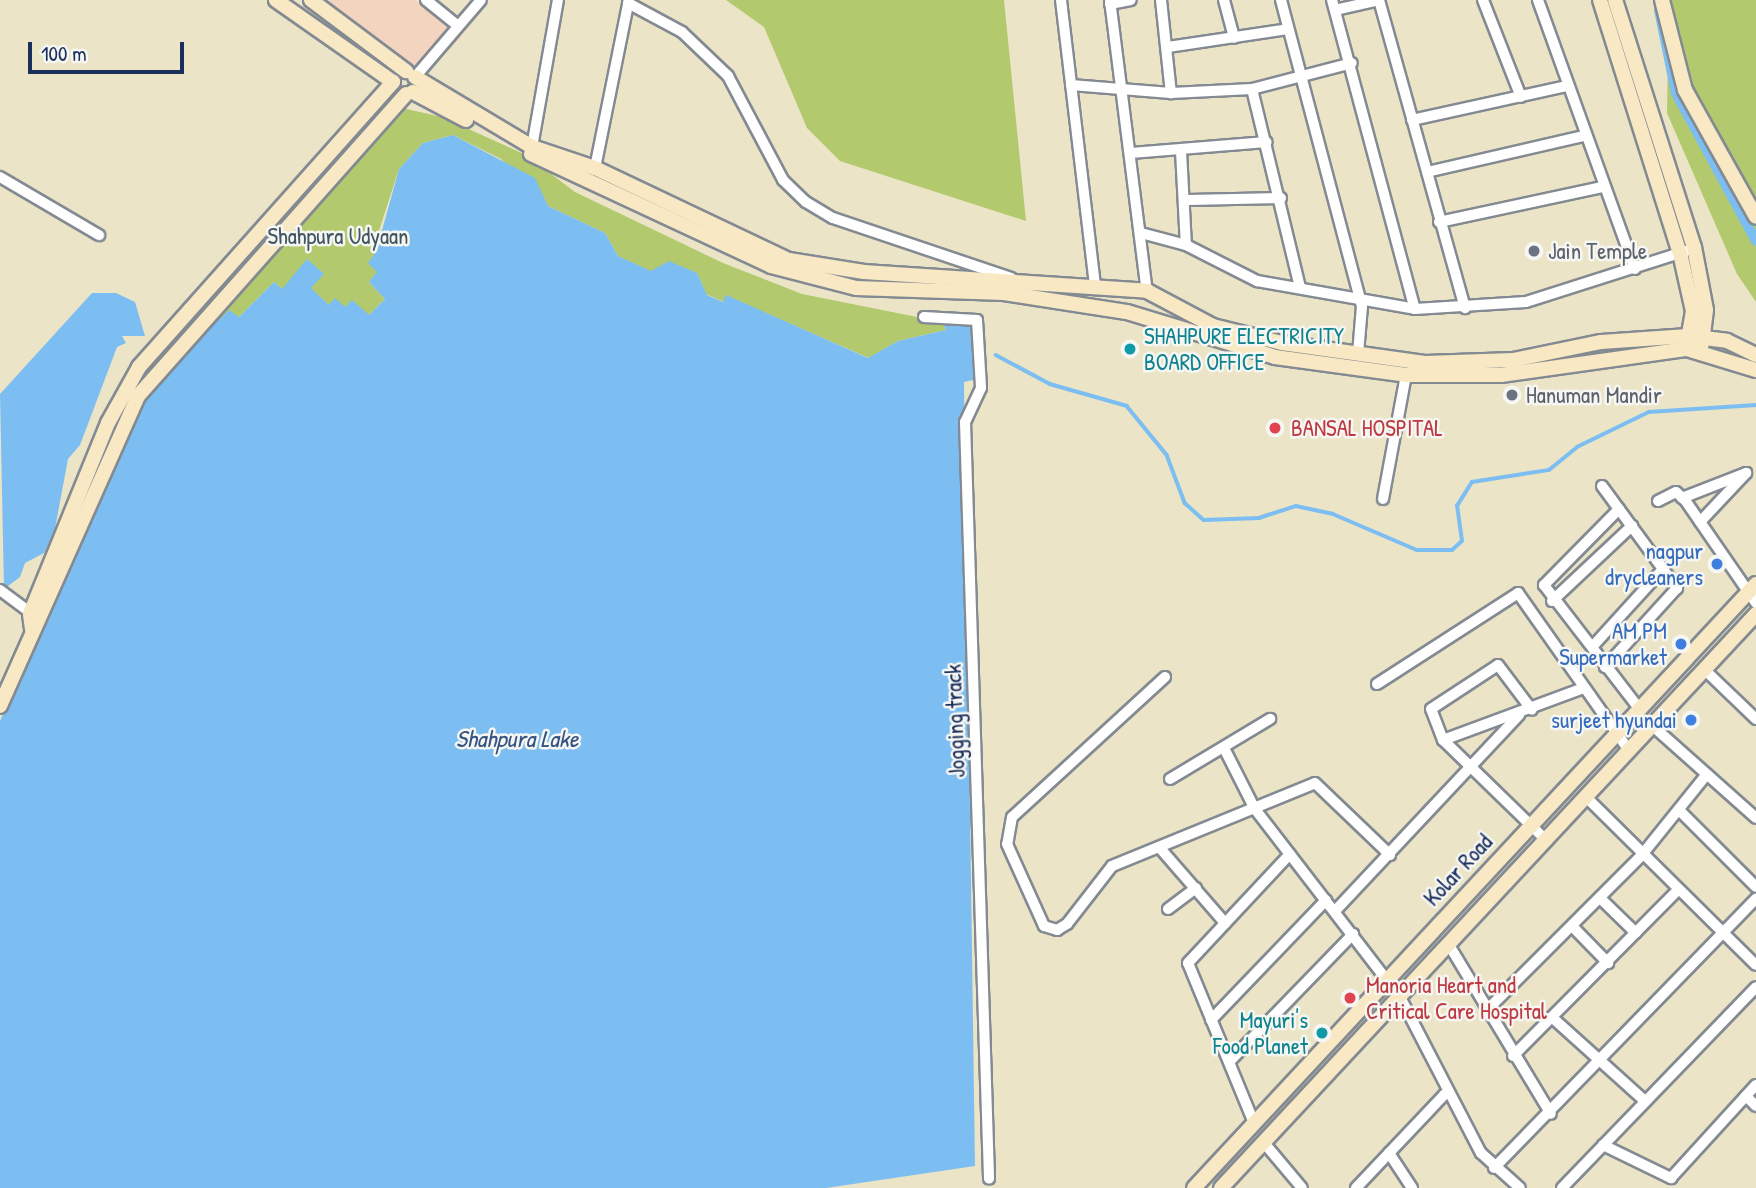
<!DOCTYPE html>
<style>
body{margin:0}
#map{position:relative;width:1756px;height:1188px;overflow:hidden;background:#ebe4c6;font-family:"Patrick Hand",sans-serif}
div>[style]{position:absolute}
.built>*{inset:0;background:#f3d4bf}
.green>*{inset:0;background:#b3c96e}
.water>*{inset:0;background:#7cbef2}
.stream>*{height:3.5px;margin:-1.75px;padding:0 1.75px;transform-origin:1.75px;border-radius:1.75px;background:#7cbef2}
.canal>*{height:10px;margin:-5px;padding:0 5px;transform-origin:5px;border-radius:5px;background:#7cbef2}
.roads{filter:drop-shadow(2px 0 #838a92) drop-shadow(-2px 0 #838a92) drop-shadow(0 2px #838a92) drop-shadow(0 -2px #838a92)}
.street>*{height:10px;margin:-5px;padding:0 5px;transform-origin:5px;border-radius:5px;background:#fff}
.secondary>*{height:14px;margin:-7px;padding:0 7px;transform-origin:7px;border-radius:7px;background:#f8e8c3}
.dots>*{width:19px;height:19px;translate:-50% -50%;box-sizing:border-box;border:4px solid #f6f6f2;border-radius:50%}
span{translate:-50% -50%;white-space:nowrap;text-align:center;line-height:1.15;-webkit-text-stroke:5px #f6f6f2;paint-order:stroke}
.park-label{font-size:23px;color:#415662}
.worship-label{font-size:23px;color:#5b616d}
.left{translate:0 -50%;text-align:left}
.culture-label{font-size:23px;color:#0d838f}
.right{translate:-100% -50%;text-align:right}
.health-label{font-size:23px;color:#be3a42}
.shop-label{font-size:23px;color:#366cbe}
.street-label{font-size:23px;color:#1b2f5e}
.water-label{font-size:24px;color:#335383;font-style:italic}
.scale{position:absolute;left:28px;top:42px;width:156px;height:32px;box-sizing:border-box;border:4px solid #1b2f5e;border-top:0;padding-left:9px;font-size:21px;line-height:24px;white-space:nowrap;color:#1b2f5e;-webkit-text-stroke:5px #f6f6f2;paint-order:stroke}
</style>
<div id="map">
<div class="built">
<i style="clip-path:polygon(328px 0,415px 0,461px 37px,420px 79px)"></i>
</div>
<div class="green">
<i style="clip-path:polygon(726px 0,1004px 0,1026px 221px,840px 161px,807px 128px,764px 27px)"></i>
<i style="clip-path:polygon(1669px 0,1756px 0,1756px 302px,1737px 274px,1667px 113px)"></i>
<i style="clip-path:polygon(402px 108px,442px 117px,526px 155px,575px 192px,723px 263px,802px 294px,942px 322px,946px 330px,898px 341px,869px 358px,726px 296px,724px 302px,706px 294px,697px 273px,669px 262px,651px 272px,618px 256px,605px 233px,548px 206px,501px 159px,453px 135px,423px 143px,399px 169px,376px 240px,378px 272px,369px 282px,385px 299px,369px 315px,329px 305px,310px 288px,324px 274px,282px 289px,274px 282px,239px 317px,219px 320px,213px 314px)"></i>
</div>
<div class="water">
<i style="clip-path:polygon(453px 135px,535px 178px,548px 206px,605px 233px,618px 256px,651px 271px,669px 261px,697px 273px,707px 295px,723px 302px,726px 295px,868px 358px,898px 341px,946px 330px,942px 322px,973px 324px,978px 379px,964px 382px,975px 1166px,826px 1188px,0 1188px,0 721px,144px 397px,213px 314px,219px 320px,229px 310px,239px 317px,274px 282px,282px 289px,307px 259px,324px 274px,311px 288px,329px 305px,335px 298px,345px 307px,352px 300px,369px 315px,385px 299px,369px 282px,377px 272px,368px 263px,376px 252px,399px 169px,423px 143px)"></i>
<i style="clip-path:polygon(92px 293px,116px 293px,135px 302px,145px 336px,122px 336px,126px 343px,117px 347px,80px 445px,68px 459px,54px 534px,44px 553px,25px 563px,20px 577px,4px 589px,0 394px)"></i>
</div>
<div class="stream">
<i style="left:996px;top:355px;width:61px;rotate:28.2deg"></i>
<i style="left:1050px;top:384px;width:80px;rotate:15.9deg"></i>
<i style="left:1127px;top:406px;width:63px;rotate:50.8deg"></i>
<i style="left:1167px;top:455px;width:51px;rotate:69.4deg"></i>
<i style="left:1185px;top:503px;width:25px;rotate:42deg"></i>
<i style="left:1204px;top:520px;width:55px;rotate:-2.1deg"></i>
<i style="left:1259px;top:518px;width:39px;rotate:-18deg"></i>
<i style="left:1296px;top:506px;width:38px;rotate:12deg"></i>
<i style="left:1333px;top:514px;width:91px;rotate:23.2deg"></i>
<i style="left:1417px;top:550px;width:35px"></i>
<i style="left:1452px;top:550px;width:13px;rotate:-42deg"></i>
<i style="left:1462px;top:541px;width:35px;rotate:-98deg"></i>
<i style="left:1457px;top:506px;width:28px;rotate:-58deg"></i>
<i style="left:1472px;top:482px;width:78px;rotate:-8.9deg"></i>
<i style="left:1549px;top:470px;width:36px;rotate:-39deg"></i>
<i style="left:1577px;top:447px;width:80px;rotate:-25.9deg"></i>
<i style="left:1649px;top:412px;width:107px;rotate:-3.7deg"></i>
</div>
<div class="canal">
<i style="left:1659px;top:10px;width:85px;rotate:78.4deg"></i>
<i style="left:1676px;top:93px;width:168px;rotate:61.6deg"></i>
</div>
<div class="roads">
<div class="street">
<i style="left:426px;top:0;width:40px;rotate:39deg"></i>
<i style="left:1061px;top:0;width:286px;rotate:83.2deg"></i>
<i style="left:1110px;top:0;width:293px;rotate:82.8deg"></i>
<i style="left:1161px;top:0;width:94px;rotate:83.9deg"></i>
<i style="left:1224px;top:0;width:39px;rotate:75deg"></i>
<i style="left:1281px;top:0;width:317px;rotate:75.2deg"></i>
<i style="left:1362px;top:306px;width:48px;rotate:94.8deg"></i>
<i style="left:1332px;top:0;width:320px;rotate:75deg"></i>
<i style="left:1379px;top:0;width:320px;rotate:74.4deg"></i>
<i style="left:1483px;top:0;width:104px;rotate:68.6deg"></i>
<i style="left:1538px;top:0;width:286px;rotate:70.2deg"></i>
<i style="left:628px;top:3px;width:61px;rotate:28.2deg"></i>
<i style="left:682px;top:32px;width:64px;rotate:43.7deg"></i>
<i style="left:728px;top:76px;width:118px;rotate:62.1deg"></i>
<i style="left:783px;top:180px;width:32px;rotate:44deg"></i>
<i style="left:806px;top:202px;width:31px;rotate:31deg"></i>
<i style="left:833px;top:218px;width:188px;rotate:18.6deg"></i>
<i style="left:1110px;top:4px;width:21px;rotate:-11deg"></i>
<i style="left:1335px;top:10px;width:45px;rotate:-12.8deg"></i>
<i style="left:1168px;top:47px;width:121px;rotate:-8.5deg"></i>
<i style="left:415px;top:77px;width:101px;rotate:-49.4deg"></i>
<i style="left:1071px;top:85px;width:100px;rotate:4.6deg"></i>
<i style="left:1171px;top:93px;width:81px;rotate:-2.8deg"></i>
<i style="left:1252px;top:89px;width:103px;rotate:-14.6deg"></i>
<i style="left:1252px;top:89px;width:204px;rotate:76.4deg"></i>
<i style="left:1412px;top:120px;width:159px;rotate:-12.4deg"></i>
<i style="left:532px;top:147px;width:149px;rotate:-80deg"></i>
<i style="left:1181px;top:151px;width:94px;rotate:87deg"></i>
<i style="left:1131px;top:153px;width:136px;rotate:-4.6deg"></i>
<i style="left:595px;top:168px;width:171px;rotate:-78.6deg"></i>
<i style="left:1427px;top:172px;width:160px;rotate:-13deg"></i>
<i style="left:0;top:177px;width:115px;rotate:30.4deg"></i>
<i style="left:1188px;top:200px;width:93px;rotate:-1.2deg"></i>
<i style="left:1439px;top:222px;width:167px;rotate:-12.1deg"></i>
<i style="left:1141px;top:233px;width:47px;rotate:14.9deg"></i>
<i style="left:1186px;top:245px;width:80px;rotate:26.9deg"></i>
<i style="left:1257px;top:281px;width:160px;rotate:10deg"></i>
<i style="left:1415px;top:309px;width:111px;rotate:-3.6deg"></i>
<i style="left:1526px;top:302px;width:168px;rotate:-17.7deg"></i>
<i style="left:924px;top:317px;width:53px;rotate:3.2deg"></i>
<i style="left:977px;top:320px;width:68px;rotate:86.6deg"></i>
<i style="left:981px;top:388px;width:38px;rotate:115deg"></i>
<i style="left:965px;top:422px;width:757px;rotate:88.18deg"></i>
<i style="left:1602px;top:486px;width:127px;rotate:53.7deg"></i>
<i style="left:1677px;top:588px;width:107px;rotate:132.3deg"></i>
<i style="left:1682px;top:498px;width:69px;rotate:-21.3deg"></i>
<i style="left:1746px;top:473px;width:67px;rotate:133.2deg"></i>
<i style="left:1383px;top:499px;width:126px;rotate:-79.5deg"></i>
<i style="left:1658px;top:501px;width:20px;rotate:-27deg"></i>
<i style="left:1676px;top:492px;width:12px;rotate:42deg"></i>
<i style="left:1685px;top:500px;width:125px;rotate:55.4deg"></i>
<i style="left:1619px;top:509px;width:107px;rotate:134.6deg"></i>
<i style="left:1544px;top:585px;width:159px;rotate:52.4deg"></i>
<i style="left:0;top:590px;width:44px;rotate:36.6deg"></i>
<i style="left:1552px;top:601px;width:110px;rotate:-43.2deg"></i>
<i style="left:1593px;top:646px;width:105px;rotate:-47.7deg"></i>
<i style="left:1707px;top:672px;width:68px;rotate:43.8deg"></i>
<i style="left:1165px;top:677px;width:207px;rotate:137.5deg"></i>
<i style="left:1012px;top:817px;width:27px;rotate:100deg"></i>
<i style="left:1007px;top:844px;width:90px;rotate:65.7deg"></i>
<i style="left:1044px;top:926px;width:14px;rotate:17deg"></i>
<i style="left:1057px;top:930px;width:12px;rotate:-31deg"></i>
<i style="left:1067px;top:924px;width:73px;rotate:-52.2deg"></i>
<i style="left:1112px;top:866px;width:219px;rotate:-22.2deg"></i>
<i style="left:1315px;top:783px;width:104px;rotate:43.8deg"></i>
<i style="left:1377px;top:684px;width:168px;rotate:-32.8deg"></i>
<i style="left:1518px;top:593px;width:194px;rotate:54.8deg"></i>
<i style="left:1655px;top:728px;width:135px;rotate:41.7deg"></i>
<i style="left:1443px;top:740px;width:33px;rotate:-111deg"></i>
<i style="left:1431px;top:709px;width:80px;rotate:-33.3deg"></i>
<i style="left:1498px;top:665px;width:56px;rotate:52.9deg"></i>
<i style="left:1224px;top:748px;width:68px;rotate:63.1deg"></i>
<i style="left:1255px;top:809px;width:237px;rotate:52.4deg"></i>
<i style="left:1400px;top:997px;width:176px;rotate:62.6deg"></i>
<i style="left:1481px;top:1153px;width:52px;rotate:41.9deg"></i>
<i style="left:1170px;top:779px;width:117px;rotate:-31deg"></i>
<i style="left:1585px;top:796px;width:240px;rotate:44.7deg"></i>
<i style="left:1680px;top:811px;width:107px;rotate:45deg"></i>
<i style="left:1547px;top:841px;width:145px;rotate:-135.8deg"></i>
<i style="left:1443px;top:740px;width:147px;rotate:-20.3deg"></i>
<i style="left:1159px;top:847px;width:101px;rotate:49deg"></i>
<i style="left:1600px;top:898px;width:50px;rotate:44.2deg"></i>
<i style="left:1168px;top:909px;width:35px;rotate:-37deg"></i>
<i style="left:1335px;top:911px;width:269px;rotate:-46.8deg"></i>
<i style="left:1572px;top:926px;width:52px;rotate:45.8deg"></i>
<i style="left:1449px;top:945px;width:197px;rotate:58.9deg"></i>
<i style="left:1486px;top:1011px;width:219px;rotate:-45deg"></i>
<i style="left:1641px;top:856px;width:105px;rotate:-51.2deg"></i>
<i style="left:1211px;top:1020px;width:166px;rotate:-46.2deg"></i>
<i style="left:1555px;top:1020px;width:121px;rotate:42deg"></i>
<i style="left:1513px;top:1056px;width:234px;rotate:-45.2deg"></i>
<i style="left:1230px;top:1061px;width:177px;rotate:-45.9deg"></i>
<i style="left:1746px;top:1096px;width:14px;rotate:45deg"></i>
<i style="left:1254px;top:1123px;width:173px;rotate:-112.4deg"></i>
<i style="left:1188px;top:963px;width:149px;rotate:-46.9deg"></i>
<i style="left:1265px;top:1144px;width:57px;rotate:49.9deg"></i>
<i style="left:1603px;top:1145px;width:76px;rotate:25.9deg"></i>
<i style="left:1671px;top:1178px;width:126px;rotate:-47.6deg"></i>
<i style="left:1389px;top:1153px;width:42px;rotate:56.7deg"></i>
<i style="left:1494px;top:1168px;width:376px;rotate:-45.8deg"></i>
<i style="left:1356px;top:1188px;width:129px;rotate:-46.6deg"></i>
<i style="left:1562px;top:1188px;width:279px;rotate:-46deg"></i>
</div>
<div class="secondary">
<i style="left:311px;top:0;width:119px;rotate:36.8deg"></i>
<i style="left:1600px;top:0;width:265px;rotate:72.5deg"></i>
<i style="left:1680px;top:253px;width:59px;rotate:77.4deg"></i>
<i style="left:1693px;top:311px;width:34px;rotate:100deg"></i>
<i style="left:1615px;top:0;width:259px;rotate:72.3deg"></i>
<i style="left:1694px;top:247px;width:64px;rotate:79.2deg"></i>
<i style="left:1706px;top:310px;width:35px;rotate:97deg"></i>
<i style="left:1662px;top:0;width:93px;rotate:75.7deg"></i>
<i style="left:1685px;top:90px;width:145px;rotate:60.8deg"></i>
<i style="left:415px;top:77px;width:136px;rotate:30.9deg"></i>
<i style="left:532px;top:147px;width:66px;rotate:18.4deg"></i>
<i style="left:595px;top:168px;width:215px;rotate:25.4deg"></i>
<i style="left:789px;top:260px;width:76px;rotate:9.1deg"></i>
<i style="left:864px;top:272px;width:284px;rotate:3.8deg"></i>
<i style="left:1147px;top:291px;width:75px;rotate:27.9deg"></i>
<i style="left:1213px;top:326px;width:71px;rotate:13.8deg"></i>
<i style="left:1282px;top:343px;width:144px;rotate:8deg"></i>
<i style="left:1425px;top:363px;width:88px;rotate:-2deg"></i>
<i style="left:1513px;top:360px;width:90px;rotate:-11.6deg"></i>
<i style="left:1601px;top:342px;width:87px;rotate:-3.9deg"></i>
<i style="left:1688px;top:336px;width:39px;rotate:7deg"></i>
<i style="left:1727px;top:341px;width:32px;rotate:26deg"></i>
<i style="left:413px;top:92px;width:60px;rotate:27.8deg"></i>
<i style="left:531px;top:154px;width:265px;rotate:25deg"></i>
<i style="left:771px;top:266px;width:88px;rotate:14.5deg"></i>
<i style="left:856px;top:288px;width:148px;rotate:1.9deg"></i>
<i style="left:1004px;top:293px;width:124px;rotate:8.8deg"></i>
<i style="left:1127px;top:312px;width:155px;rotate:16.9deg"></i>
<i style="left:1275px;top:357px;width:132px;rotate:7.8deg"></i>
<i style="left:1406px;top:375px;width:95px"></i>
<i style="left:1501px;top:375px;width:188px;rotate:-8deg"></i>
<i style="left:1687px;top:349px;width:72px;rotate:16.9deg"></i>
<i style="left:32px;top:629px;width:15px;rotate:-98deg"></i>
<i style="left:30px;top:614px;width:206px;rotate:-67.8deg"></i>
<i style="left:108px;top:423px;width:64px;rotate:-61deg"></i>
<i style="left:139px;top:367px;width:382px;rotate:-48.3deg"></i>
<i style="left:393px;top:82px;width:143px;rotate:-145deg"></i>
<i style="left:0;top:706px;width:339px;rotate:-66deg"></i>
<i style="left:138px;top:396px;width:404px;rotate:-48.4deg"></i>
<i style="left:1194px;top:1188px;width:825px;rotate:-47.06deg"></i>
<i style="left:1221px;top:1188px;width:785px;rotate:-47.01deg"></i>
</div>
</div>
<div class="dots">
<i style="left:1534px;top:251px;background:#6b7280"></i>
<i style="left:1130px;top:349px;background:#0f9aa8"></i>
<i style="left:1512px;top:395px;background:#6b7280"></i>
<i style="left:1275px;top:428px;background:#e0444e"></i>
<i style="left:1717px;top:564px;background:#3f7fe0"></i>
<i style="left:1681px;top:644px;background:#3f7fe0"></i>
<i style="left:1691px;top:720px;background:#3f7fe0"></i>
<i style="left:1350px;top:998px;background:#e0444e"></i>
<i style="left:1322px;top:1033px;background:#0f9aa8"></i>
</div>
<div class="park-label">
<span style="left:338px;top:236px">Shahpura Udyaan</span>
</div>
<div class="worship-label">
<span class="left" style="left:1548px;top:251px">Jain Temple</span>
<span class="left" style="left:1526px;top:395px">Hanuman Mandir</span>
</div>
<div class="culture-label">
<span class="left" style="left:1144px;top:349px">SHAHPURE ELECTRICITY<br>BOARD OFFICE</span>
<span class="right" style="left:1308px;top:1033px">Mayuri's<br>Food Planet</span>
</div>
<div class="health-label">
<span class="left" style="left:1291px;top:428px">BANSAL HOSPITAL</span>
<span class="left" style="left:1366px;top:998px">Manoria Heart and<br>Critical Care Hospital</span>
</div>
<div class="shop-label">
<span class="right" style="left:1703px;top:564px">nagpur<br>drycleaners</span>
<span class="right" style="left:1667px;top:644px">AM PM<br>Supermarket</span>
<span class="right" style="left:1677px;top:720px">surjeet hyundai</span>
</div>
<div class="street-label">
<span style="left:955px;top:721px;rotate:-92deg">Jogging track</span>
<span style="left:1458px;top:870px;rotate:-47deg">Kolar Road</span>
</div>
<div class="water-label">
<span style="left:517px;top:739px">Shahpura Lake</span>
</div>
<div class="scale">100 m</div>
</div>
